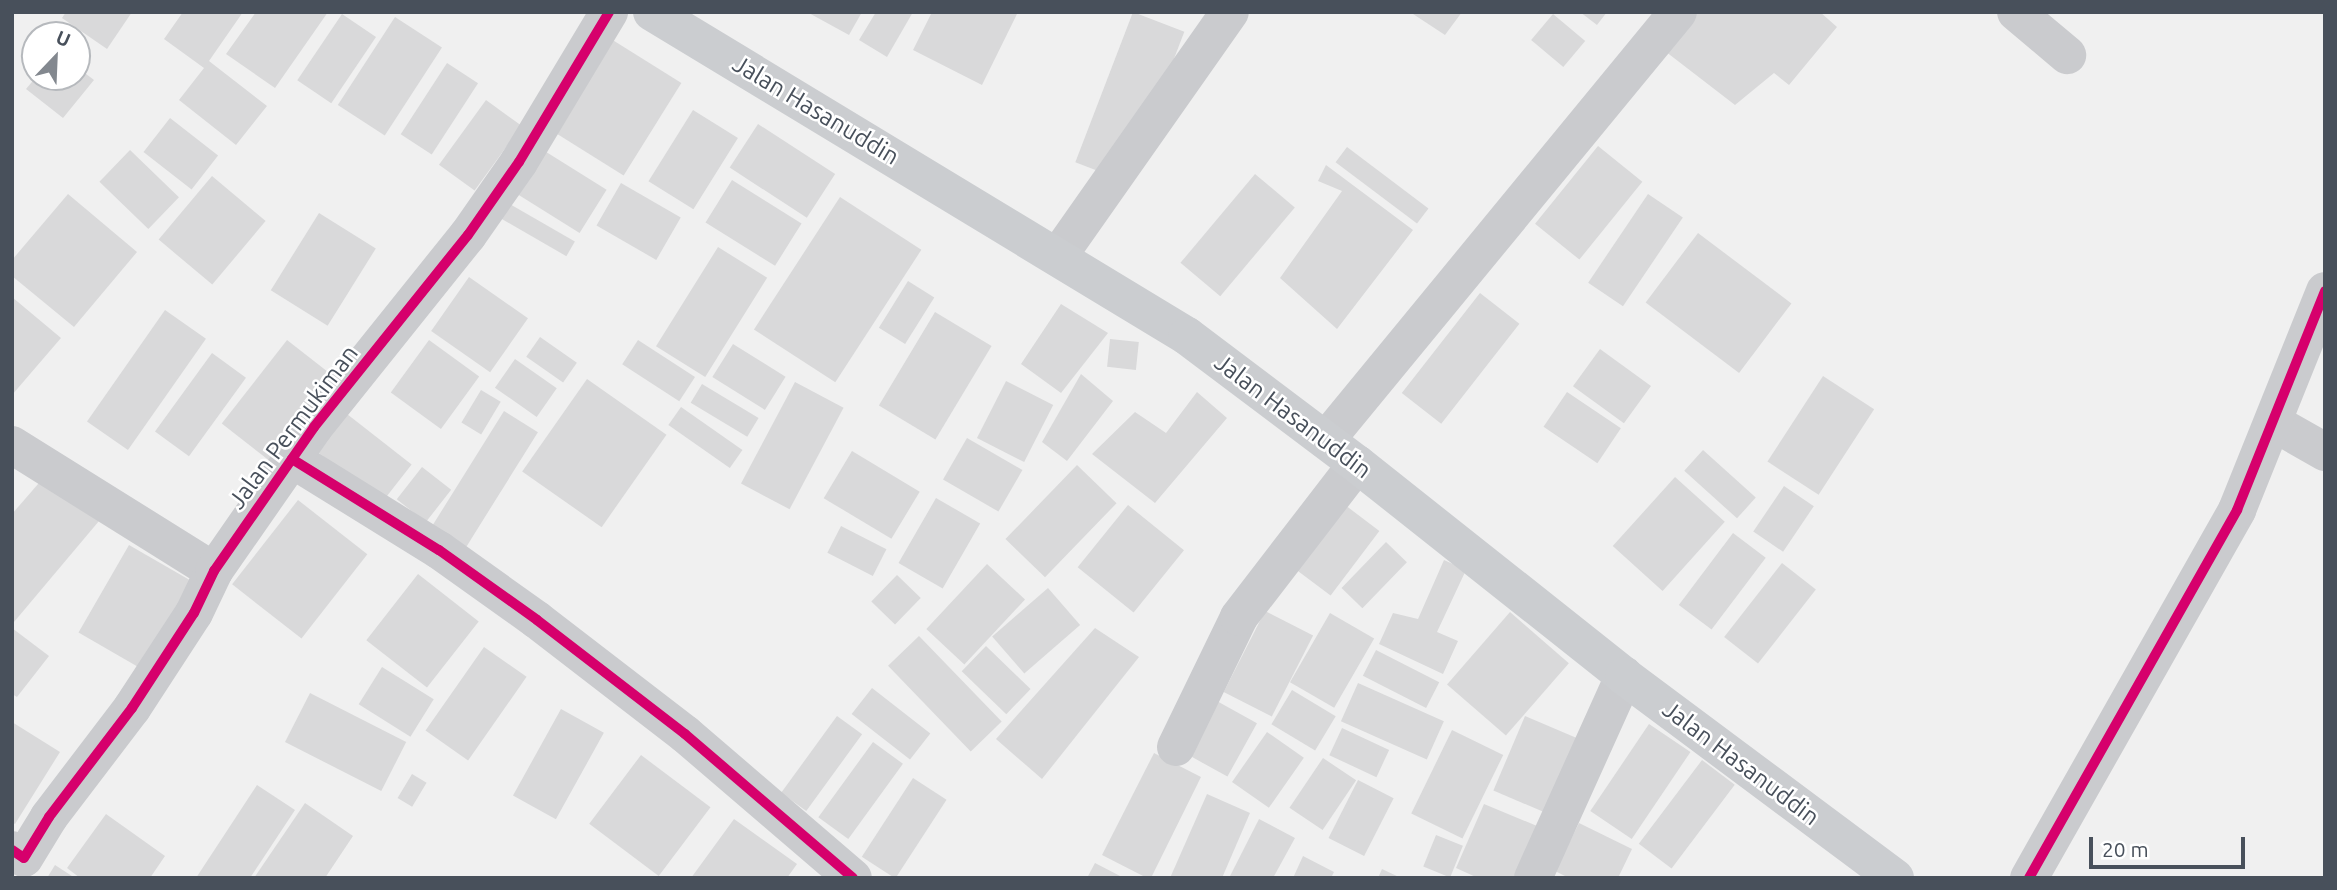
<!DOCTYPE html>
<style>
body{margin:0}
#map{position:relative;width:2337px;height:890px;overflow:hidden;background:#f0f0f0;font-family:Ubuntu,sans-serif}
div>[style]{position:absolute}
.building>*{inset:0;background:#d9d9da;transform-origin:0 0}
.street>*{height:38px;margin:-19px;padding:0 19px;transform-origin:19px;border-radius:19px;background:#cacbce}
.secondary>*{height:38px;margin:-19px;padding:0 19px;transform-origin:19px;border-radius:19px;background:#cbcdd0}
.cycleway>*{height:10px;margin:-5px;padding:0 5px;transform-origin:5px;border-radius:5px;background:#d6006c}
span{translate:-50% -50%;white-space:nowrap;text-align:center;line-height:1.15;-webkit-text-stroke:5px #fff;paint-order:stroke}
.street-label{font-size:24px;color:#48505b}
.frame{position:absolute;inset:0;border:14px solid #48505b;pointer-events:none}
.north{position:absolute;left:21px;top:21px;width:70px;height:70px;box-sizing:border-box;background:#fff;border:2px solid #b6b9bd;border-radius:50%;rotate:23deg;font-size:19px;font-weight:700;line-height:28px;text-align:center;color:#48505b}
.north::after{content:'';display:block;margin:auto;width:24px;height:32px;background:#83888f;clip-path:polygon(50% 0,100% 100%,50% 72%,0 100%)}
.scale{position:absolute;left:2089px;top:837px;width:156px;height:32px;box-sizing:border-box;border:4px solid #48505b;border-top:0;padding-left:9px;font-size:21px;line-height:24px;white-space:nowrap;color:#48505b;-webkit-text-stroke:5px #fff;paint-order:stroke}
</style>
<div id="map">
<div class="building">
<i style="clip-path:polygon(66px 12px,132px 12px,107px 49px,62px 18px)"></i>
<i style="clip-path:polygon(183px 12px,243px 12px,209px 61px,267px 106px,236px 145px,179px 100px,204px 68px,164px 39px)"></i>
<i style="clip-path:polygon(256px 12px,328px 12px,275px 88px,226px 54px)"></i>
<i style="clip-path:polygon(807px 12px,862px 12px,849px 35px)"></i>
<i style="clip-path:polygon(876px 12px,913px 12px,887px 57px,859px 40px)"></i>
<i style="clip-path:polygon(932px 12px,1018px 12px,982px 85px,913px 50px)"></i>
<i style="left:1133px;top:12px;width:55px;height:161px;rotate:21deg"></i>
<i style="clip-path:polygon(1410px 12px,1462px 12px,1445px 35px)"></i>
<i style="clip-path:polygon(1580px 12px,1607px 12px,1597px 25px)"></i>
<i style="clip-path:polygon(1688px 12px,1820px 12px,1837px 27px,1789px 85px,1774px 73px,1735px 105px,1661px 48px)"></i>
<i style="left:342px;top:14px;width:41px;height:80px;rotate:34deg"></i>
<i style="left:1553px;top:14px;width:42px;height:34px;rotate:40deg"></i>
<i style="left:395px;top:17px;width:56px;height:105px;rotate:33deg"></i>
<i style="left:611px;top:39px;width:83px;height:109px;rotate:32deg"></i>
<i style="left:447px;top:63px;width:37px;height:85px;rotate:33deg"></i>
<i style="clip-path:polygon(77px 67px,94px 80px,63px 118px,26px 89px,36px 77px,77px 77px)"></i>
<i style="left:486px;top:100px;width:44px;height:80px;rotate:36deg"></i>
<i style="left:693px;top:110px;width:53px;height:84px;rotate:32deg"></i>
<i style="left:170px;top:118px;width:61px;height:43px;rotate:38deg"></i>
<i style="left:758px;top:124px;width:92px;height:52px;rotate:33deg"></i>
<i style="left:1598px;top:146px;width:57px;height:100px;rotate:39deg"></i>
<i style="left:1347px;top:147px;width:102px;height:19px;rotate:37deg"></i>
<i style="left:130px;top:150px;width:68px;height:44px;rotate:44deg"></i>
<i style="left:543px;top:150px;width:75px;height:51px;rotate:32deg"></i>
<i style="clip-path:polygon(1326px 165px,1413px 230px,1337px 329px,1280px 278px,1342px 191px,1318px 181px)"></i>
<i style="left:1255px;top:174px;width:52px;height:116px;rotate:40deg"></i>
<i style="left:212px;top:176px;width:70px;height:83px;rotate:40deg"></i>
<i style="left:732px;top:180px;width:82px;height:50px;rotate:32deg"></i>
<i style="left:621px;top:183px;width:69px;height:49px;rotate:30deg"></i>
<i style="clip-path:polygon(68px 194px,137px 252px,74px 327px,12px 276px,12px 260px)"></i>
<i style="left:1648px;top:194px;width:42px;height:107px;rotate:34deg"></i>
<i style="left:840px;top:197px;width:97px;height:158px;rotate:33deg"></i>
<i style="left:503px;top:200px;width:83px;height:17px;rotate:30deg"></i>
<i style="left:319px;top:213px;width:67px;height:91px;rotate:32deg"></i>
<i style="left:1698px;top:233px;width:117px;height:87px;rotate:37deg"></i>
<i style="left:718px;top:247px;width:58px;height:117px;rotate:32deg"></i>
<i style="left:469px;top:277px;width:72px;height:66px;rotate:35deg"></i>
<i style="left:908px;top:281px;width:31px;height:55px;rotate:32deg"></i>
<i style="left:1480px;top:293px;width:50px;height:127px;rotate:38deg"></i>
<i style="clip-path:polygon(12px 297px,61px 338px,12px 395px)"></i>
<i style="clip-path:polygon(1061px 304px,1108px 333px,1061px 393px,1021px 364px)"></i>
<i style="left:165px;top:310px;width:50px;height:136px;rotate:35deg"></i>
<i style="left:935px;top:312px;width:66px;height:109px;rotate:31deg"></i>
<i style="left:540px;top:337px;width:45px;height:24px;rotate:35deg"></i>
<i style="left:1110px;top:339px;width:29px;height:28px;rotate:6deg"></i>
<i style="left:287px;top:340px;width:61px;height:106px;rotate:38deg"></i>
<i style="left:429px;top:340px;width:62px;height:65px;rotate:36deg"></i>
<i style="left:638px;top:340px;width:68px;height:29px;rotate:33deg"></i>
<i style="left:733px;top:344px;width:62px;height:39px;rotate:32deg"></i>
<i style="left:1600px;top:349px;width:63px;height:46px;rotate:36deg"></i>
<i style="left:212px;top:353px;width:42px;height:97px;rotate:36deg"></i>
<i style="left:515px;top:359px;width:51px;height:35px;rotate:35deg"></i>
<i style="clip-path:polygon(1081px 374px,1113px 401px,1067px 461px,1042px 442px)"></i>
<i style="left:1823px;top:376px;width:61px;height:102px;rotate:33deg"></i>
<i style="left:587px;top:379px;width:97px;height:113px;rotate:35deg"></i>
<i style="left:1006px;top:381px;width:53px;height:64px;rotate:27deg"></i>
<i style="left:795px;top:382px;width:55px;height:115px;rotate:28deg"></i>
<i style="left:702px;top:384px;width:66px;height:22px;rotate:31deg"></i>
<i style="left:481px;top:390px;width:23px;height:38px;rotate:31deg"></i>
<i style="clip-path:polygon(1197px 392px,1227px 418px,1155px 503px,1092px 454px,1135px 412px,1166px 433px)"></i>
<i style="left:1567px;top:392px;width:65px;height:42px;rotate:34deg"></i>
<i style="left:681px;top:407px;width:75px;height:22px;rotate:35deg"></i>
<i style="left:504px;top:411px;width:40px;height:135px;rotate:32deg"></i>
<i style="left:347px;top:414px;width:82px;height:48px;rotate:38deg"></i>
<i style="left:967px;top:438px;width:64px;height:48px;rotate:30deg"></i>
<i style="left:1703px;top:450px;width:71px;height:28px;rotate:42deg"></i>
<i style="left:852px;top:451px;width:79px;height:55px;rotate:31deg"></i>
<i style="left:1077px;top:465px;width:55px;height:103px;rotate:44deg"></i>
<i style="left:422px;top:467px;width:37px;height:41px;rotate:38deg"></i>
<i style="clip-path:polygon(45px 476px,99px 521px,14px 622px,12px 514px)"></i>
<i style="left:1675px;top:477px;width:67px;height:93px;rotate:42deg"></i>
<i style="left:1784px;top:486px;width:36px;height:55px;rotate:34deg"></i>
<i style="left:936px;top:498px;width:51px;height:75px;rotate:30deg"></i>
<i style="left:298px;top:500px;width:88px;height:107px;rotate:38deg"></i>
<i style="left:1128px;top:505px;width:72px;height:80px;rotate:39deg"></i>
<i style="left:1345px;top:505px;width:43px;height:81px;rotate:37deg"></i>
<i style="left:841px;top:526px;width:51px;height:30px;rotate:27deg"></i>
<i style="left:1733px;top:533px;width:41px;height:90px;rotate:37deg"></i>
<i style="left:1386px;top:542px;width:29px;height:64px;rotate:44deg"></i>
<i style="left:129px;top:545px;width:73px;height:101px;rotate:30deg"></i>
<i style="clip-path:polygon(1444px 560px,1466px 570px,1437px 632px,1458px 641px,1443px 674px,1379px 644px,1393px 613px,1418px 619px)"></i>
<i style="left:1782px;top:563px;width:43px;height:94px;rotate:38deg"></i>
<i style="left:987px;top:564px;width:52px;height:89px;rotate:43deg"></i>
<i style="left:418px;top:574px;width:77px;height:84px;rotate:38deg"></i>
<i style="left:897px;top:575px;width:33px;height:37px;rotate:44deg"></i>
<i style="left:1048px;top:588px;width:49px;height:74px;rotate:49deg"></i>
<i style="left:1265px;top:611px;width:54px;height:91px;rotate:27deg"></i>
<i style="left:1510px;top:612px;width:78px;height:96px;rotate:41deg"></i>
<i style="left:1330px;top:613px;width:51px;height:80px;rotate:30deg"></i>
<i style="clip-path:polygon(12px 628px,49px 656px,17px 697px,12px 694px)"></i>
<i style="clip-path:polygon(1095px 628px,1139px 657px,1042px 779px,996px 739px)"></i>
<i style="left:919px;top:636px;width:119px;height:43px;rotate:46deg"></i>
<i style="left:986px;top:646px;width:62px;height:35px;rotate:44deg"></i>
<i style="left:484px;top:647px;width:52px;height:102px;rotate:35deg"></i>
<i style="left:1376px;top:650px;width:71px;height:29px;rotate:27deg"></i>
<i style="left:382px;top:667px;width:61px;height:44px;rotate:32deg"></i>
<i style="left:1358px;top:683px;width:94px;height:42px;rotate:24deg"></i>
<i style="left:872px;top:688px;width:74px;height:33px;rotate:38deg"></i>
<i style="left:1292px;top:690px;width:51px;height:40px;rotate:31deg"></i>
<i style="left:310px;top:693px;width:108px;height:55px;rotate:27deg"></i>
<i style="left:1215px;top:700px;width:48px;height:61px;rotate:29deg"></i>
<i style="left:561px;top:709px;width:49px;height:99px;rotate:29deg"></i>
<i style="left:837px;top:716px;width:31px;height:95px;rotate:36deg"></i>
<i style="left:1525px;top:716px;width:67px;height:81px;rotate:23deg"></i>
<i style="clip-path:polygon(12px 722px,60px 752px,15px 824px,12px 822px)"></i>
<i style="left:1649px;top:724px;width:50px;height:105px;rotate:34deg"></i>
<i style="left:1342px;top:728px;width:52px;height:30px;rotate:25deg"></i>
<i style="left:1452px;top:730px;width:57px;height:93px;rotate:26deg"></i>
<i style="left:1267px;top:732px;width:45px;height:61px;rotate:35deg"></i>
<i style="left:873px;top:742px;width:37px;height:93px;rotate:36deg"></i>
<i style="clip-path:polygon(1154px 753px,1201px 777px,1151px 878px,1147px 878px,1102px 855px)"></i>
<i style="left:641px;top:755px;width:87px;height:86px;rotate:37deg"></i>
<i style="left:1323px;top:758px;width:40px;height:60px;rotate:34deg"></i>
<i style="left:1702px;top:760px;width:41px;height:105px;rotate:37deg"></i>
<i style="left:412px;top:774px;width:17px;height:28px;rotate:31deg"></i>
<i style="left:913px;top:778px;width:40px;height:94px;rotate:33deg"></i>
<i style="left:1358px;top:780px;width:40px;height:65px;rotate:27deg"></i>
<i style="clip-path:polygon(257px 785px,295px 810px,250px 878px,196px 878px)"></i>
<i style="clip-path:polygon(1207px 794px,1250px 813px,1222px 878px,1170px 878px)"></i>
<i style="clip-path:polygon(305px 803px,353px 836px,325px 878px,254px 878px)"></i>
<i style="clip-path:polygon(1484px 804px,1549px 831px,1529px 878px,1478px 878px,1456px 868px)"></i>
<i style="clip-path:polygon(106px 814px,165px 856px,150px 878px,80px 878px,67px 868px)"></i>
<i style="clip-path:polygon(734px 819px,797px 864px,787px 878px,691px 878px)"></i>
<i style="clip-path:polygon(1259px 819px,1295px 838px,1273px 878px,1229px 878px)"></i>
<i style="clip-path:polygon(1579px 823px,1632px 849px,1618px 878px,1569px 878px,1555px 871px)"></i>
<i style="left:1436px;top:835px;width:29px;height:34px;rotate:22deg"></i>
<i style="clip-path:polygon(1303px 856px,1334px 872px,1331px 878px,1293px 878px)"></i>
<i style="clip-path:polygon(1095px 863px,1124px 878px,1087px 878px)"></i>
<i style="clip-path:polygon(55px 865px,75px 878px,47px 878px)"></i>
<i style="clip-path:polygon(1382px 869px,1401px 878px,1378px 878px)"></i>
</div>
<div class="street">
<i style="left:2016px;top:12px;width:67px;rotate:40.1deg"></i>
<i style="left:1059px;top:255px;width:297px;rotate:-54.9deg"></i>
<i style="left:2274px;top:423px;width:59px;rotate:29.6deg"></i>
<i style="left:1326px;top:440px;width:554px;rotate:-50.57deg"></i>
<i style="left:12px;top:445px;width:238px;rotate:32deg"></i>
<i style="left:292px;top:459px;width:173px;rotate:31.8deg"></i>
<i style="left:439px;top:550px;width:120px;rotate:35.5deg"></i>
<i style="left:537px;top:620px;width:187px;rotate:37.6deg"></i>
<i style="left:685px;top:734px;width:221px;rotate:40.6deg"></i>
<i style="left:1176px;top:747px;width:144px;rotate:-64.1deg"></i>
<i style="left:1239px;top:617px;width:193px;rotate:-52.4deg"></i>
<i style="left:12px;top:850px;width:14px;rotate:34deg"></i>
<i style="left:24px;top:858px;width:48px;rotate:-58.6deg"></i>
<i style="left:49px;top:817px;width:137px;rotate:-52.7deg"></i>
<i style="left:132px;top:708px;width:113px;rotate:-56.9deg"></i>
<i style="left:194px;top:613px;width:47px;rotate:-64.5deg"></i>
<i style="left:214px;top:571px;width:175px;rotate:-55.2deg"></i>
<i style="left:314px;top:427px;width:246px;rotate:-51.3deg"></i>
<i style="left:468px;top:235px;width:89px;rotate:-55.1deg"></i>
<i style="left:519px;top:162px;width:175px;rotate:-59deg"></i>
<i style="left:1533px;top:878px;width:222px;rotate:-65.7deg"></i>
<i style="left:2029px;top:878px;width:423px;rotate:-60.5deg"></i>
<i style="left:2237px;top:510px;width:236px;rotate:-68.1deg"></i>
</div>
<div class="secondary">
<i style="left:652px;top:12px;width:625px;rotate:31.2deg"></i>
<i style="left:1187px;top:336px;width:213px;rotate:37deg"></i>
<i style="left:1357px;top:464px;width:341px;rotate:38.4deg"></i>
<i style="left:1624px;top:676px;width:338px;rotate:36.7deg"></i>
</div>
<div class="cycleway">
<i style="left:292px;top:459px;width:173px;rotate:31.8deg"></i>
<i style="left:439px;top:550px;width:120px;rotate:35.5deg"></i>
<i style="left:537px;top:620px;width:187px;rotate:37.6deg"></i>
<i style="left:685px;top:734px;width:221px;rotate:40.6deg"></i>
<i style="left:12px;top:850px;width:14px;rotate:34deg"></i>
<i style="left:24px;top:858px;width:48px;rotate:-58.6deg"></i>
<i style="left:49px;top:817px;width:137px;rotate:-52.7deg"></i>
<i style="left:132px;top:708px;width:113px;rotate:-56.9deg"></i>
<i style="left:194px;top:613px;width:47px;rotate:-64.5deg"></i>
<i style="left:214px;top:571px;width:175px;rotate:-55.2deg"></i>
<i style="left:314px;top:427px;width:246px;rotate:-51.3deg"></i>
<i style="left:468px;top:235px;width:89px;rotate:-55.1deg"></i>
<i style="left:519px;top:162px;width:175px;rotate:-59deg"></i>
<i style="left:2029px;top:878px;width:423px;rotate:-60.5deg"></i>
<i style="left:2237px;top:510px;width:236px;rotate:-68.1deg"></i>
</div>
<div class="street-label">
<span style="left:816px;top:110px;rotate:31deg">Jalan Hasanuddin</span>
<span style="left:1293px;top:416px;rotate:37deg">Jalan Hasanuddin</span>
<span style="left:293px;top:427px;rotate:-53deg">Jalan Permukiman</span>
<span style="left:1741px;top:763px;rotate:37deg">Jalan Hasanuddin</span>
</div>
<div class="frame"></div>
<div class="north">U</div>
<div class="scale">20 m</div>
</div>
